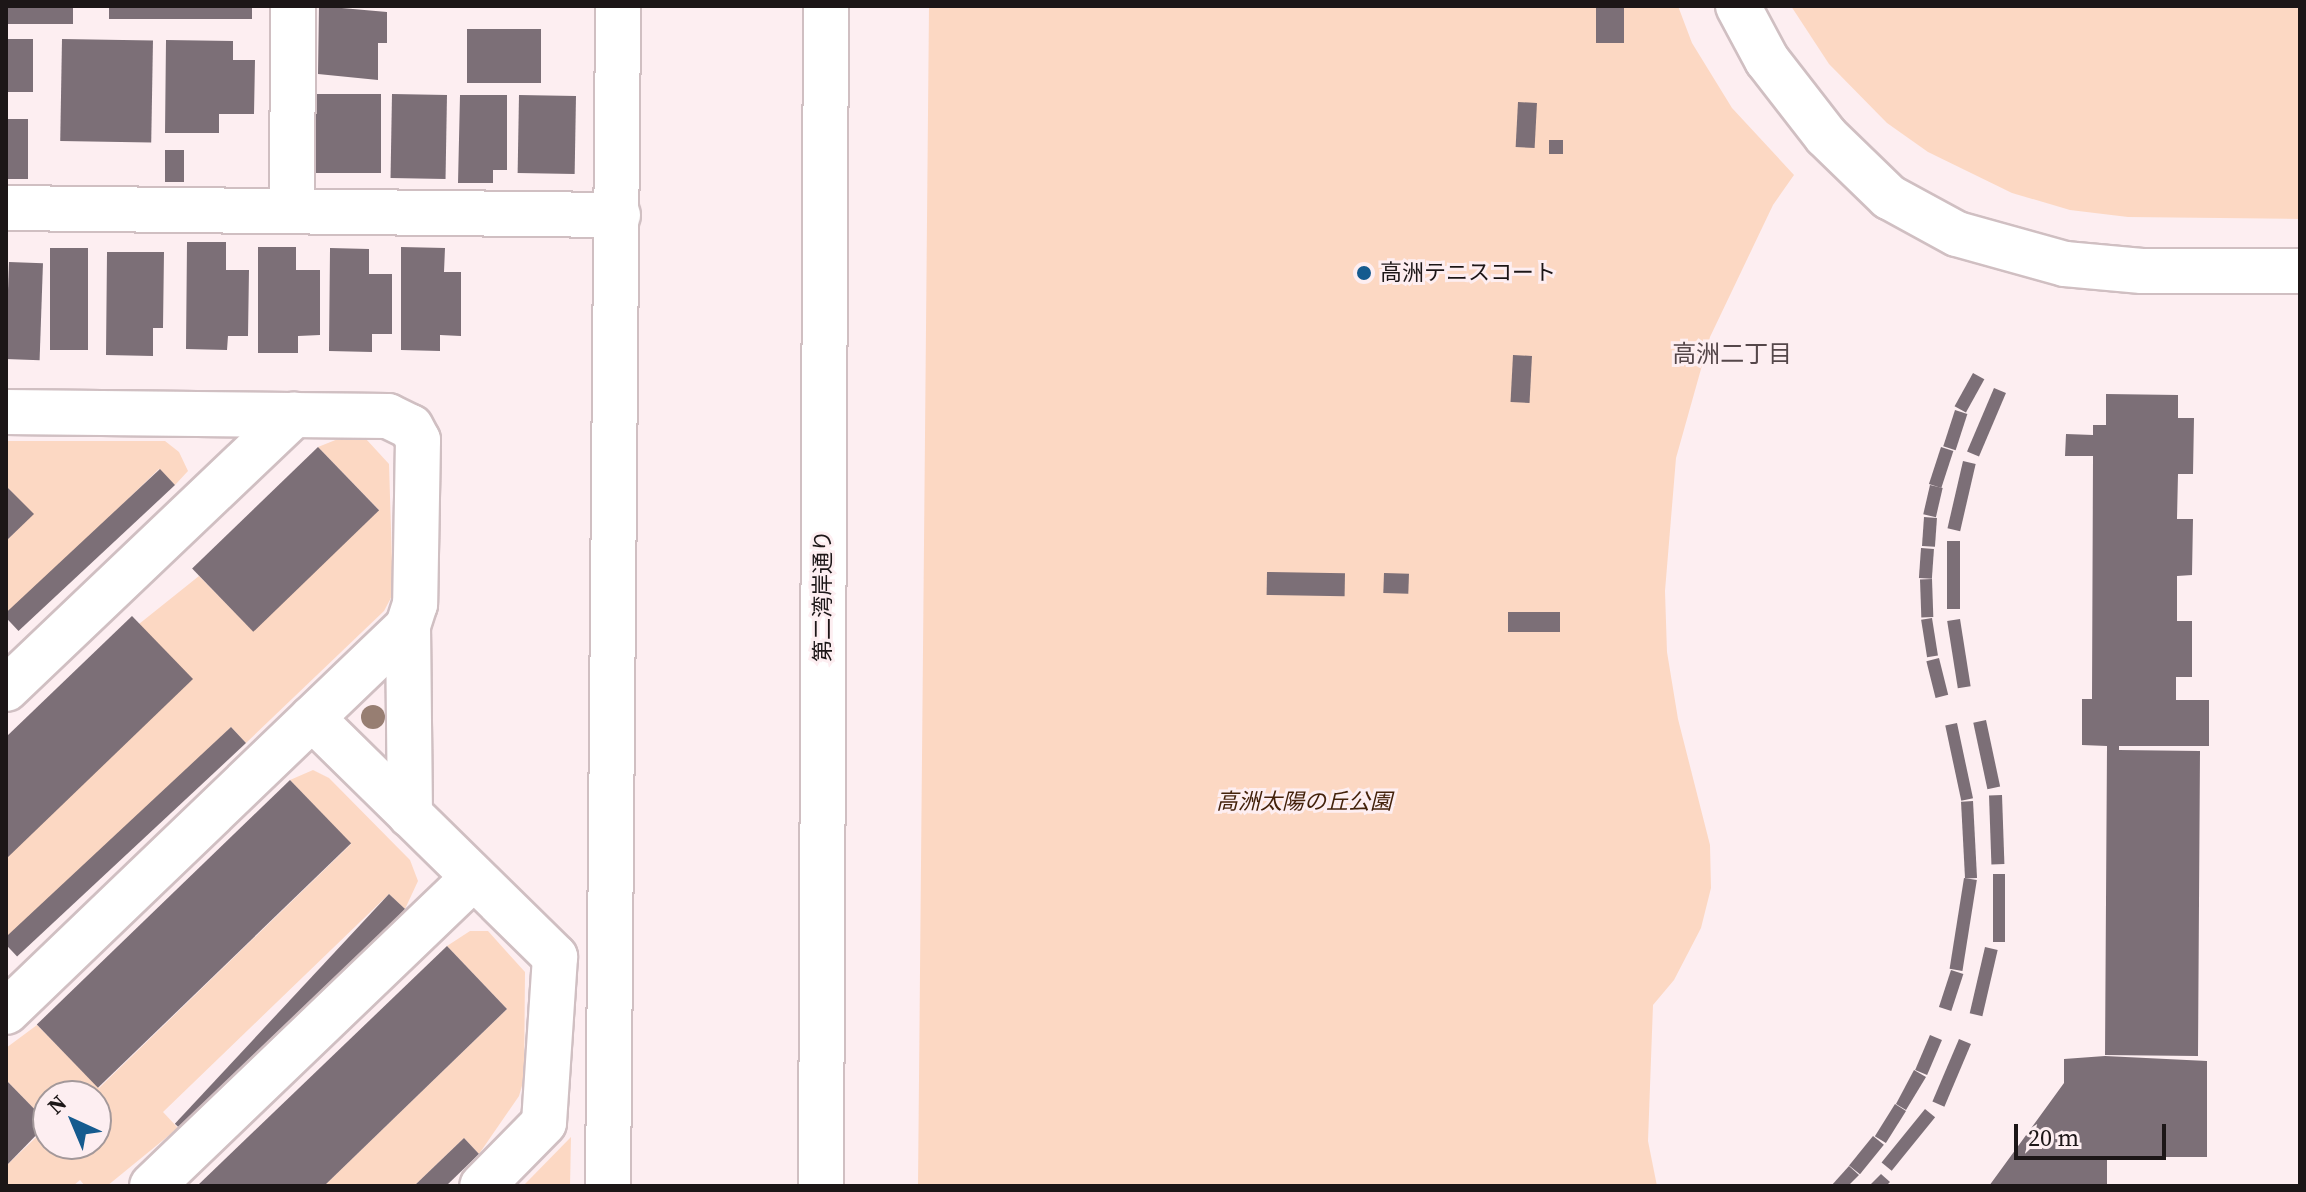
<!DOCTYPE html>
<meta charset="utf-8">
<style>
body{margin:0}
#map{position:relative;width:2306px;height:1192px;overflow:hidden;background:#fdeef1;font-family:"Source Serif 4","Noto Sans JP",serif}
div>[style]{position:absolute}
.green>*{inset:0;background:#fcd8c3}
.building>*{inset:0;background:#7c6f77;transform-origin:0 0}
.roads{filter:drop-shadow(2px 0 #d0bfc2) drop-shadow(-2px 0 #d0bfc2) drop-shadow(0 2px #d0bfc2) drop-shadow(0 -2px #d0bfc2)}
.minor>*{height:44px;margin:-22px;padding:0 22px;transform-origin:22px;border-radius:22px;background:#fff}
.trees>*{width:24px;height:24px;margin:-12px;border-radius:50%;background:#977e72}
.dots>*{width:22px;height:22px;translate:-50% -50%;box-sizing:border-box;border:4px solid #fdeef1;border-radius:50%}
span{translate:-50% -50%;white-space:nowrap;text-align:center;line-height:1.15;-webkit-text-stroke:6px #fdeef1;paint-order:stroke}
.poi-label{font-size:22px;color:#1c1617}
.left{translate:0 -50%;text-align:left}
.street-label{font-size:22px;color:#1c1617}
.park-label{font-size:22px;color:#44220b;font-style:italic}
.neighbourhood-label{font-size:24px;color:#55474a}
.frame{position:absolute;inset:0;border:8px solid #1c1617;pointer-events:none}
.north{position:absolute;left:32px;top:1080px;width:80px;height:80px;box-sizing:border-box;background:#fdeef1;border:2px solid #a3989a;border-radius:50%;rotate:316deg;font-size:22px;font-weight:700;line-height:32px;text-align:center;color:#1c1617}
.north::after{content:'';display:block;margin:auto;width:28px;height:36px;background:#155b8f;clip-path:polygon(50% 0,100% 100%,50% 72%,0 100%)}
.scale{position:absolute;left:2014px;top:1124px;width:152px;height:36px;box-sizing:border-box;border:4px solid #1c1617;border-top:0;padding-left:10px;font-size:24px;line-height:28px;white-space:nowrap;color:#1c1617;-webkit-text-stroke:6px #fdeef1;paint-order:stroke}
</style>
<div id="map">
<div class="green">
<i style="clip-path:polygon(929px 6px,1678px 6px,1692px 43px,1732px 108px,1794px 175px,1773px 205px,1710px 337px,1676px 458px,1665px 591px,1667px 652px,1678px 719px,1710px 845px,1711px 888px,1701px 928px,1674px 980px,1653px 1005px,1648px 1141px,1657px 1186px,918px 1186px)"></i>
<i style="clip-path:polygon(1791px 6px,2300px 6px,2300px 219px,2128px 217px,2070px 210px,2012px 193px,1928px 152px,1887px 123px,1829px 64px)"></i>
<i style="clip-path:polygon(343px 437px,366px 439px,389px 464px,393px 594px,384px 611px,246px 743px,231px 727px,6px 944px,6px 859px,139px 624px,199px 576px,253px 631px,379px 510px,318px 447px)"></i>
<i style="clip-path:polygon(6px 441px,165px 441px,179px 452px,188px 471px,175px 485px,159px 469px,6px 617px,6px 541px,33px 514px,6px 486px)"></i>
<i style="clip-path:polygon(313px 770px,329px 778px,410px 860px,418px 881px,405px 909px,389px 894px,163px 1112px,178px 1128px,107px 1186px,85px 1186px,80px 1180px,73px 1186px,6px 1186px,6px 1166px,48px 1126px,48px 1144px,96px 1144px,96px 1096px,48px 1096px,48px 1123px,6px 1080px,6px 1048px,37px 1025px,99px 1088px,351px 844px,290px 780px)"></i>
<i style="clip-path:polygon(470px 931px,488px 931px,525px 972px,524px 1079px,519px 1096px,479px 1154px,464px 1138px,414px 1186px,324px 1186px,507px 1009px,447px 946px)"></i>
<i style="clip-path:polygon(571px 1137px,570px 1186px,523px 1186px)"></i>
</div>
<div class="building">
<i style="left:6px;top:6px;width:67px;height:18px"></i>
<i style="left:109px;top:6px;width:143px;height:13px"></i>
<i style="clip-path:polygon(319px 6px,387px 12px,387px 43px,378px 43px,378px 80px,318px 74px)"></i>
<i style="left:1596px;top:8px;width:28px;height:35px"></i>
<i style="left:467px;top:29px;width:74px;height:54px"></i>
<i style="left:6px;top:39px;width:27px;height:53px"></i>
<i style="left:62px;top:39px;width:91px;height:102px;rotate:1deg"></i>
<i style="clip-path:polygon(166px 40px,233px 41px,233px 60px,255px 60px,254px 114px,219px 114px,219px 133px,165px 133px)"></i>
<i style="left:315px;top:94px;width:66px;height:79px"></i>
<i style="left:392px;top:94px;width:55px;height:84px;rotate:1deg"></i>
<i style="clip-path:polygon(460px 95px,507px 95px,507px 170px,493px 170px,493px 183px,458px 183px)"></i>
<i style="left:519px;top:95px;width:57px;height:78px;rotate:1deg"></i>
<i style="left:1518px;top:102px;width:19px;height:45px;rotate:3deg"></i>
<i style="left:6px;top:119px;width:22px;height:60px"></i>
<i style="left:1549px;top:140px;width:14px;height:14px"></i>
<i style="left:165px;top:150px;width:19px;height:32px"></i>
<i style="clip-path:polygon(187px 242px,226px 242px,226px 270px,249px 270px,248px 336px,228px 336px,227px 350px,186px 349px)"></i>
<i style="clip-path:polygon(258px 247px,296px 247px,296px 270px,320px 270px,320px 335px,298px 336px,298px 353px,258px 353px)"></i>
<i style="clip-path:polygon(401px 247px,445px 248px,444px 272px,461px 272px,461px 336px,440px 335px,440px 351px,401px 350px)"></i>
<i style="left:50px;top:248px;width:38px;height:102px"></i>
<i style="clip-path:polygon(330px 248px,369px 249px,369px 274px,392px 274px,392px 334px,372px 334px,372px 352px,329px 351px)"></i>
<i style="clip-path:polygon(107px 252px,164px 252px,163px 328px,153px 328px,153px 356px,106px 355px)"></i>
<i style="left:9px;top:262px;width:34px;height:97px;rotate:2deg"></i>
<i style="left:1513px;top:355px;width:19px;height:47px;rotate:3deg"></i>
<i style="left:1973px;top:373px;width:13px;height:38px;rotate:29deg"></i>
<i style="left:1994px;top:388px;width:13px;height:69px;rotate:23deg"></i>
<i style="clip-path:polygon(2106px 394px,2178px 395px,2178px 418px,2194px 418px,2193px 474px,2178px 474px,2177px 519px,2193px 519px,2192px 575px,2177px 576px,2177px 621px,2192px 621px,2192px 677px,2176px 677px,2176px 700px,2209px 700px,2209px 746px,2119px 746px,2119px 750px,2200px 751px,2198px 1056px,2105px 1055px,2107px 746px,2082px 745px,2082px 699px,2092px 699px,2093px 456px,2065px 456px,2066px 434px,2093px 435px,2093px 425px,2106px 425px)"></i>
<i style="left:1955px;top:410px;width:13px;height:38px;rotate:18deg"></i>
<i style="left:318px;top:447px;width:88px;height:175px;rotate:46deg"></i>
<i style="left:1941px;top:447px;width:13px;height:39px;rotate:18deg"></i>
<i style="left:1963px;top:461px;width:13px;height:69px;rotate:13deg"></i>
<i style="left:160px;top:469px;width:22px;height:214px;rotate:47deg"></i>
<i style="left:1930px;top:485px;width:13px;height:30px;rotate:13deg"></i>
<i style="clip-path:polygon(6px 486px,34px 514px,6px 541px)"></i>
<i style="left:1924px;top:517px;width:13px;height:29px;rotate:4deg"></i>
<i style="left:1947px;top:541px;width:13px;height:68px"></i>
<i style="left:1921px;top:548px;width:13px;height:30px;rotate:4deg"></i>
<i style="left:1267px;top:572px;width:78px;height:23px;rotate:1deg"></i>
<i style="left:1384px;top:573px;width:25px;height:20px;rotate:2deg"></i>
<i style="left:1932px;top:579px;width:38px;height:12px;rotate:88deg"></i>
<i style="left:1508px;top:612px;width:52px;height:20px"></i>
<i style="clip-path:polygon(132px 616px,193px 679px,6px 859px,6px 737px)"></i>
<i style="left:1932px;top:618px;width:38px;height:11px;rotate:81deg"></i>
<i style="left:1960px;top:619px;width:68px;height:13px;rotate:81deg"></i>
<i style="left:1939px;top:658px;width:38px;height:13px;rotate:76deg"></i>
<i style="left:1986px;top:720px;width:68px;height:13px;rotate:78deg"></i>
<i style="left:1957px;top:723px;width:77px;height:12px;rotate:78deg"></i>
<i style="left:231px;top:727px;width:22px;height:313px;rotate:47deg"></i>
<i style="left:290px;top:780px;width:88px;height:352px;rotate:46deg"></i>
<i style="left:2002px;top:795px;width:69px;height:13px;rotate:88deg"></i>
<i style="left:1973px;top:801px;width:77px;height:12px;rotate:87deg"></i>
<i style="left:1993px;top:874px;width:12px;height:68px"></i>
<i style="left:1964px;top:878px;width:13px;height:92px;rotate:9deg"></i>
<i style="left:389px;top:894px;width:22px;height:314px;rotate:43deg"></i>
<i style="clip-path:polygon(447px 946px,507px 1009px,324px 1186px,197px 1186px)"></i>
<i style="left:1985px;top:947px;width:13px;height:68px;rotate:13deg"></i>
<i style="left:1951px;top:970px;width:13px;height:39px;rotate:18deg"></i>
<i style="left:1930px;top:1035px;width:13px;height:38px;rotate:23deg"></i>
<i style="left:1959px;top:1039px;width:13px;height:68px;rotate:23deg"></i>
<i style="clip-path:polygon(2105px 1056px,2207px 1061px,2207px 1157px,2107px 1157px,2107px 1186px,1989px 1186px,2064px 1083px,2064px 1059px)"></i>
<i style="clip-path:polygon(1914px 1070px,1926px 1077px,1906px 1110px,1896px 1104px)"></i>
<i style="clip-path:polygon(6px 1080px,48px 1123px,6px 1166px)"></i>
<i style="left:1895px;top:1104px;width:13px;height:38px;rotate:32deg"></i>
<i style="left:1925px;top:1109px;width:13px;height:69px;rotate:39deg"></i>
<i style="left:1873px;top:1136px;width:14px;height:38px;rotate:39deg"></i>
<i style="clip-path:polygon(464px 1138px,479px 1154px,446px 1186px,414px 1186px)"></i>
<i style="clip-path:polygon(1849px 1166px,1859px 1175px,1848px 1186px,1831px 1186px)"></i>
<i style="clip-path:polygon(1881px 1174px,1890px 1182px,1886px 1186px,1869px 1186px)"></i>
</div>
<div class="roads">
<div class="minor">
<i style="left:1738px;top:6px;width:61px;rotate:61.8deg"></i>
<i style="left:1767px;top:60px;width:96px;rotate:52.2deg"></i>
<i style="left:1826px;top:136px;width:88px;rotate:44.1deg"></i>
<i style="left:1889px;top:197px;width:77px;rotate:28.6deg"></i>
<i style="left:1957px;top:234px;width:112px;rotate:15.5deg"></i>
<i style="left:2065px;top:264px;width:77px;rotate:5.2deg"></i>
<i style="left:2142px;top:271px;width:158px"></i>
<i style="left:6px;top:208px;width:612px;rotate:0.66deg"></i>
<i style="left:292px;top:211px;width:205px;rotate:-89.7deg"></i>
<i style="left:6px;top:412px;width:382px;rotate:0.6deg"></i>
<i style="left:388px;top:416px;width:25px;rotate:26deg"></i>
<i style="left:411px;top:427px;width:15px;rotate:62deg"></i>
<i style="left:418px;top:440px;width:164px;rotate:91deg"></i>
<i style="left:415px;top:604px;width:23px;rotate:108deg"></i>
<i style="left:408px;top:626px;width:557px;rotate:136.16deg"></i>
<i style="left:408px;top:626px;width:189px;rotate:89.4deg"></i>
<i style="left:6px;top:689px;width:398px;rotate:-43.6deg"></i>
<i style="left:312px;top:718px;width:341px;rotate:44.5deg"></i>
<i style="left:555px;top:957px;width:166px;rotate:93.8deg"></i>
<i style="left:544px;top:1123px;width:88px;rotate:134.5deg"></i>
<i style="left:152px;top:1186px;width:445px;rotate:-43.8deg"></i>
<i style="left:608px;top:1186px;width:1180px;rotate:-89.51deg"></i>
<i style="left:821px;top:1186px;width:1180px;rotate:-89.76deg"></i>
</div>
</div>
<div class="trees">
<i style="left:373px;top:717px"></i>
</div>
<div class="dots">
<i style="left:1364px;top:273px;background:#155b8f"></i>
</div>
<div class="poi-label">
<span class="left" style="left:1380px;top:273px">高洲テニスコート</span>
</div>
<div class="street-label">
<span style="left:823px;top:596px;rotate:-90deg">第二湾岸通り</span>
</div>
<div class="park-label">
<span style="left:1304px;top:802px">高洲太陽の丘公園</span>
</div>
<div class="neighbourhood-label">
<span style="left:1732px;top:354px">高洲二丁目</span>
</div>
<div class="frame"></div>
<div class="north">N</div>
<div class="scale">20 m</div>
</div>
